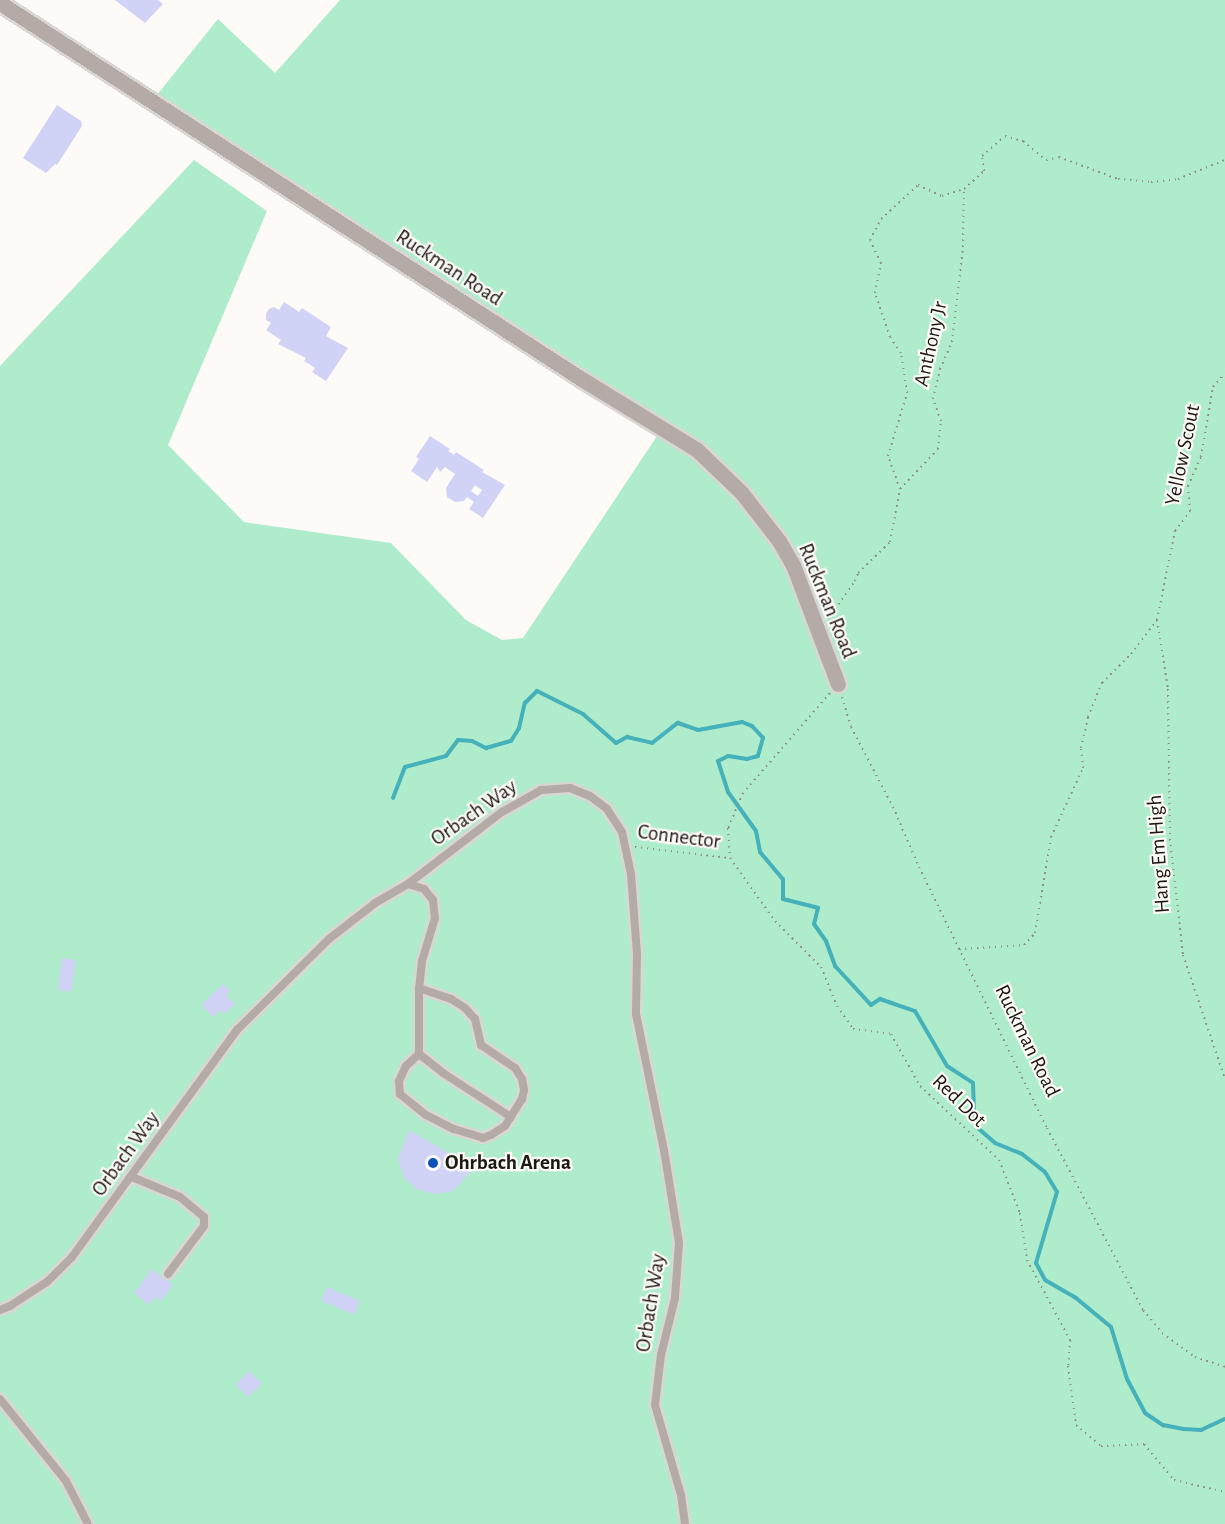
<!DOCTYPE html>
<style>
body{margin:0}
#map{position:relative;width:1225px;height:1524px;overflow:hidden;background:#fefaf7;font-family:"Alegreya Sans",sans-serif}
div>[style]{position:absolute}
.green>*{inset:0;background:#aeeccb}
.stream>*{height:4px;margin:-2px;padding:0 2px;transform-origin:2px;border-radius:2px;background:#45b1ba}
.building>*{inset:0;background:#d1d3f6;transform-origin:0 0}
.path>*{height:2px;margin-top:-1px;transform-origin:0;background:repeating-linear-gradient(90deg,#928d89 0 1.5px,transparent 0 6px)}
.roads{filter:drop-shadow(2px 0 #dad6d3) drop-shadow(-2px 0 #dad6d3) drop-shadow(0 2px #dad6d3) drop-shadow(0 -2px #dad6d3)}
.service>*{height:8px;margin:-4px;padding:0 4px;transform-origin:4px;border-radius:4px;background:#b4aba6}
.minor>*{height:15px;margin:-7.5px;padding:0 7.5px;transform-origin:7.5px;border-radius:7.5px;background:#b4aba6}
.dots>*{width:16px;height:16px;translate:-50% -50%;box-sizing:border-box;border:3px solid #fefaf7;border-radius:50%}
span{translate:-50% -50%;white-space:nowrap;text-align:center;line-height:1.15;-webkit-text-stroke:4.5px #fefaf7;paint-order:stroke}
.street-label{font-size:21px;color:#1e1813}
.poi-label{font-size:21px;color:#1e1813;font-weight:700}
.left{translate:0 -50%;text-align:left}
</style>
<div id="map">
<div class="green">
<i style="clip-path:polygon(340px 0,1225px 0,1225px 1524px,0 1524px,0 366px,194px 160px,267px 211px,168px 445px,244px 522px,391px 543px,466px 620px,502px 640px,523px 638px,663px 427px,152px 101px,218px 19px,275px 73px)"></i>
</div>
<div class="stream">
<i style="left:393px;top:798px;width:33px;rotate:-69deg"></i>
<i style="left:405px;top:767px;width:42px;rotate:-15deg"></i>
<i style="left:446px;top:756px;width:20px;rotate:-53deg"></i>
<i style="left:458px;top:740px;width:14px;rotate:4deg"></i>
<i style="left:472px;top:741px;width:16px;rotate:27deg"></i>
<i style="left:486px;top:748px;width:26px;rotate:-16deg"></i>
<i style="left:511px;top:741px;width:15px;rotate:-58deg"></i>
<i style="left:519px;top:728px;width:26px;rotate:-77deg"></i>
<i style="left:525px;top:703px;width:17px;rotate:-45deg"></i>
<i style="left:537px;top:691px;width:51px;rotate:26.6deg"></i>
<i style="left:583px;top:714px;width:44px;rotate:41.3deg"></i>
<i style="left:616px;top:743px;width:13px;rotate:-29deg"></i>
<i style="left:627px;top:737px;width:26px;rotate:13deg"></i>
<i style="left:652px;top:743px;width:33px;rotate:-38deg"></i>
<i style="left:678px;top:723px;width:21px;rotate:19deg"></i>
<i style="left:698px;top:730px;width:45px;rotate:-10.3deg"></i>
<i style="left:742px;top:722px;width:11px;rotate:22deg"></i>
<i style="left:752px;top:726px;width:16px;rotate:47deg"></i>
<i style="left:763px;top:738px;width:19px;rotate:106deg"></i>
<i style="left:758px;top:756px;width:11px;rotate:165deg"></i>
<i style="left:747px;top:759px;width:19px;rotate:-171deg"></i>
<i style="left:728px;top:756px;width:11px;rotate:153deg"></i>
<i style="left:718px;top:761px;width:33px;rotate:72deg"></i>
<i style="left:728px;top:792px;width:48px;rotate:54.3deg"></i>
<i style="left:756px;top:831px;width:21px;rotate:79deg"></i>
<i style="left:760px;top:852px;width:35px;rotate:50deg"></i>
<i style="left:783px;top:879px;width:20px;rotate:90deg"></i>
<i style="left:783px;top:899px;width:36px;rotate:14deg"></i>
<i style="left:818px;top:908px;width:16px;rotate:104deg"></i>
<i style="left:814px;top:924px;width:21px;rotate:55deg"></i>
<i style="left:826px;top:941px;width:27px;rotate:70deg"></i>
<i style="left:835px;top:966px;width:53px;rotate:47.3deg"></i>
<i style="left:871px;top:1005px;width:11px;rotate:-34deg"></i>
<i style="left:880px;top:999px;width:37px;rotate:19deg"></i>
<i style="left:915px;top:1011px;width:64px;rotate:59.8deg"></i>
<i style="left:947px;top:1066px;width:31px;rotate:33deg"></i>
<i style="left:973px;top:1083px;width:30px;rotate:88deg"></i>
<i style="left:974px;top:1113px;width:17px;rotate:73deg"></i>
<i style="left:979px;top:1129px;width:21px;rotate:41deg"></i>
<i style="left:995px;top:1143px;width:29px;rotate:22deg"></i>
<i style="left:1022px;top:1154px;width:29px;rotate:38deg"></i>
<i style="left:1045px;top:1172px;width:23px;rotate:59deg"></i>
<i style="left:1057px;top:1192px;width:74px;rotate:106.5deg"></i>
<i style="left:1036px;top:1263px;width:19px;rotate:62deg"></i>
<i style="left:1045px;top:1280px;width:36px;rotate:30deg"></i>
<i style="left:1076px;top:1298px;width:45px;rotate:39.6deg"></i>
<i style="left:1111px;top:1327px;width:54px;rotate:72.9deg"></i>
<i style="left:1127px;top:1379px;width:38px;rotate:62deg"></i>
<i style="left:1145px;top:1413px;width:22px;rotate:34deg"></i>
<i style="left:1163px;top:1425px;width:21px;rotate:11deg"></i>
<i style="left:1184px;top:1429px;width:17px;rotate:3deg"></i>
<i style="left:1201px;top:1430px;width:26px;rotate:-25deg"></i>
</div>
<div class="building">
<i style="clip-path:polygon(115px 0,158px 0,163px 4px,145px 23px)"></i>
<i style="clip-path:polygon(57px 105px,81px 121px,82px 126px,57px 165px,55px 164px,46px 173px,23px 158px)"></i>
<i style="clip-path:polygon(284px 302px,299px 312px,302px 308px,331px 327px,326px 336px,348px 348px,326px 381px,312px 372px,315px 368px,304px 361px,306px 358px,278px 344px,281px 340px,266px 330px,271px 323px,266px 320px,266px 314px,269px 309px,274px 307px,279px 310px)"></i>
<i style="clip-path:polygon(evenodd,430px 436px,450px 449px,448px 451px,454px 455px,456px 452px,484px 470px,482px 472px,505px 485px,483px 518px,469px 509px,474px 502px,467px 497px,464px 501px,455px 502px,447px 497px,446px 488px,455px 474px,445px 467px,440px 472px,437px 467px,427px 482px,411px 471px,419px 459px,416px 457px,430px 436px,475px 485px,482px 490px,478px 496px,471px 491px,475px 485px)"></i>
<i style="left:62px;top:958px;width:14px;height:32px;rotate:8deg"></i>
<i style="clip-path:polygon(223px 984px,230px 991px,226px 995px,235px 1004px,224px 1014px,220px 1010px,213px 1017px,201px 1005px)"></i>
<i style="clip-path:polygon(409px 1130px,474px 1168px,453px 1191px,435px 1194px,416px 1189px,404px 1177px,398px 1159px)"></i>
<i style="clip-path:polygon(152px 1269px,173px 1285px,161px 1301px,155px 1297px,149px 1305px,134px 1293px)"></i>
<i style="left:327px;top:1287px;width:36px;height:15px;rotate:23deg"></i>
<i style="left:249px;top:1371px;width:18px;height:19px;rotate:45deg"></i>
</div>
<div class="path">
<i style="left:900px;top:489px;width:55px;rotate:-46.5deg"></i>
<i style="left:938px;top:449px;width:28px;rotate:-84deg"></i>
<i style="left:941px;top:421px;width:23px;rotate:-110deg"></i>
<i style="left:933px;top:399px;width:31px;rotate:-77deg"></i>
<i style="left:940px;top:369px;width:30px;rotate:-66deg"></i>
<i style="left:952px;top:342px;width:96px;rotate:-83.4deg"></i>
<i style="left:963px;top:247px;width:58px;rotate:-89deg"></i>
<i style="left:828px;top:619px;width:47px;rotate:-54.6deg"></i>
<i style="left:855px;top:581px;width:9px;rotate:-69deg"></i>
<i style="left:858px;top:573px;width:45px;rotate:-44.1deg"></i>
<i style="left:890px;top:542px;width:54px;rotate:-79.3deg"></i>
<i style="left:900px;top:489px;width:35px;rotate:-110deg"></i>
<i style="left:888px;top:456px;width:66px;rotate:-73.2deg"></i>
<i style="left:907px;top:393px;width:40px;rotate:-98.5deg"></i>
<i style="left:901px;top:353px;width:19px;rotate:-125deg"></i>
<i style="left:890px;top:337px;width:46px;rotate:-108.8deg"></i>
<i style="left:875px;top:293px;width:31px;rotate:-79deg"></i>
<i style="left:881px;top:263px;width:25px;rotate:-116deg"></i>
<i style="left:870px;top:240px;width:24px;rotate:-62deg"></i>
<i style="left:881px;top:219px;width:50px;rotate:-42.6deg"></i>
<i style="left:918px;top:185px;width:26px;rotate:25deg"></i>
<i style="left:942px;top:196px;width:23px;rotate:-18deg"></i>
<i style="left:964px;top:189px;width:27px;rotate:-42deg"></i>
<i style="left:984px;top:171px;width:15px;rotate:-98deg"></i>
<i style="left:982px;top:156px;width:30px;rotate:-41deg"></i>
<i style="left:1005px;top:136px;width:19px;rotate:16deg"></i>
<i style="left:1023px;top:141px;width:30px;rotate:40deg"></i>
<i style="left:1046px;top:160px;width:13px;rotate:-13deg"></i>
<i style="left:1059px;top:157px;width:63px;rotate:20.4deg"></i>
<i style="left:1118px;top:179px;width:33px;rotate:5deg"></i>
<i style="left:1151px;top:182px;width:27px;rotate:-6deg"></i>
<i style="left:1178px;top:179px;width:51px;rotate:-22deg"></i>
<i style="left:1157px;top:620px;width:70px;rotate:80.9deg"></i>
<i style="left:1168px;top:689px;width:150px;rotate:89.2deg"></i>
<i style="left:1170px;top:839px;width:117px;rotate:83.6deg"></i>
<i style="left:1183px;top:955px;width:131px;rotate:71.3deg"></i>
<i style="left:830px;top:693px;width:133px;rotate:131deg"></i>
<i style="left:743px;top:793px;width:38px;rotate:113deg"></i>
<i style="left:728px;top:828px;width:30px;rotate:86deg"></i>
<i style="left:730px;top:858px;width:77px;rotate:54.5deg"></i>
<i style="left:775px;top:921px;width:65px;rotate:45deg"></i>
<i style="left:821px;top:967px;width:42px;rotate:67.7deg"></i>
<i style="left:837px;top:1006px;width:28px;rotate:55deg"></i>
<i style="left:853px;top:1029px;width:38px;rotate:7deg"></i>
<i style="left:891px;top:1034px;width:60px;rotate:60.9deg"></i>
<i style="left:920px;top:1086px;width:108px;rotate:43.1deg"></i>
<i style="left:999px;top:1160px;width:57px;rotate:68.4deg"></i>
<i style="left:1020px;top:1213px;width:48px;rotate:81.5deg"></i>
<i style="left:1027px;top:1260px;width:91px;rotate:61.7deg"></i>
<i style="left:1070px;top:1340px;width:26px;rotate:94deg"></i>
<i style="left:1068px;top:1366px;width:60px;rotate:82.3deg"></i>
<i style="left:1076px;top:1425px;width:33px;rotate:40deg"></i>
<i style="left:1101px;top:1446px;width:43px;rotate:-2.7deg"></i>
<i style="left:1144px;top:1444px;width:47px;rotate:50.2deg"></i>
<i style="left:1174px;top:1480px;width:52px;rotate:13.2deg"></i>
<i style="left:842px;top:697px;width:31px;rotate:73deg"></i>
<i style="left:851px;top:727px;width:90px;rotate:62.3deg"></i>
<i style="left:893px;top:807px;width:65px;rotate:66.6deg"></i>
<i style="left:919px;top:867px;width:291px;rotate:63.9deg"></i>
<i style="left:1047px;top:1128px;width:206px;rotate:62.2deg"></i>
<i style="left:1143px;top:1310px;width:30px;rotate:50deg"></i>
<i style="left:1162px;top:1333px;width:41px;rotate:36deg"></i>
<i style="left:1195px;top:1357px;width:32px;rotate:18deg"></i>
<i style="left:635px;top:847px;width:96px;rotate:6.6deg"></i>
<i style="left:959px;top:949px;width:65px;rotate:-3.5deg"></i>
<i style="left:1024px;top:945px;width:16px;rotate:-47deg"></i>
<i style="left:1035px;top:933px;width:97px;rotate:-80.5deg"></i>
<i style="left:1051px;top:837px;width:76px;rotate:-65.1deg"></i>
<i style="left:1083px;top:768px;width:20px;rotate:-96deg"></i>
<i style="left:1081px;top:748px;width:32px;rotate:-77deg"></i>
<i style="left:1088px;top:717px;width:37px;rotate:-68deg"></i>
<i style="left:1102px;top:683px;width:41px;rotate:-45deg"></i>
<i style="left:1131px;top:654px;width:43px;rotate:-52.6deg"></i>
<i style="left:1157px;top:620px;width:91px;rotate:-78.6deg"></i>
<i style="left:1175px;top:531px;width:25px;rotate:-53deg"></i>
<i style="left:1190px;top:511px;width:25px;rotate:-95deg"></i>
<i style="left:1188px;top:486px;width:32px;rotate:-66deg"></i>
<i style="left:1201px;top:457px;width:71px;rotate:-80.3deg"></i>
<i style="left:1213px;top:387px;width:18px;rotate:-49deg"></i>
</div>
<div class="roads">
<div class="service">
<i style="left:408px;top:884px;width:17px;rotate:17deg"></i>
<i style="left:424px;top:889px;width:14px;rotate:51deg"></i>
<i style="left:433px;top:900px;width:18px;rotate:84deg"></i>
<i style="left:435px;top:918px;width:45px;rotate:106.8deg"></i>
<i style="left:422px;top:961px;width:27px;rotate:96deg"></i>
<i style="left:419px;top:988px;width:66px;rotate:90deg"></i>
<i style="left:419px;top:1054px;width:18px;rotate:137deg"></i>
<i style="left:406px;top:1066px;width:17px;rotate:115deg"></i>
<i style="left:399px;top:1081px;width:13px;rotate:86deg"></i>
<i style="left:400px;top:1094px;width:33px;rotate:39deg"></i>
<i style="left:426px;top:1115px;width:31px;rotate:27deg"></i>
<i style="left:454px;top:1129px;width:30px;rotate:17deg"></i>
<i style="left:483px;top:1138px;width:9px;rotate:-21deg"></i>
<i style="left:491px;top:1135px;width:17px;rotate:-33deg"></i>
<i style="left:505px;top:1126px;width:32px;rotate:-58deg"></i>
<i style="left:522px;top:1099px;width:9px;rotate:-77deg"></i>
<i style="left:524px;top:1090px;width:11px;rotate:-100deg"></i>
<i style="left:522px;top:1079px;width:13px;rotate:-122deg"></i>
<i style="left:515px;top:1068px;width:41px;rotate:-145.9deg"></i>
<i style="left:481px;top:1045px;width:27px;rotate:-103deg"></i>
<i style="left:475px;top:1019px;width:15px;rotate:-132deg"></i>
<i style="left:465px;top:1008px;width:17px;rotate:-147deg"></i>
<i style="left:451px;top:999px;width:34px;rotate:-161deg"></i>
<i style="left:419px;top:1054px;width:31px;rotate:38deg"></i>
<i style="left:443px;top:1073px;width:81px;rotate:32.9deg"></i>
<i style="left:132px;top:1177px;width:52px;rotate:22.6deg"></i>
<i style="left:180px;top:1197px;width:31px;rotate:40deg"></i>
<i style="left:204px;top:1217px;width:9px;rotate:90deg"></i>
<i style="left:204px;top:1226px;width:60px;rotate:126.9deg"></i>
<i style="left:0;top:1310px;width:11px;rotate:-22deg"></i>
<i style="left:10px;top:1306px;width:45px;rotate:-33.3deg"></i>
<i style="left:48px;top:1281px;width:34px;rotate:-45deg"></i>
<i style="left:72px;top:1257px;width:281px;rotate:-54deg"></i>
<i style="left:237px;top:1030px;width:129px;rotate:-44.7deg"></i>
<i style="left:329px;top:939px;width:58px;rotate:-38deg"></i>
<i style="left:375px;top:903px;width:38px;rotate:-30deg"></i>
<i style="left:408px;top:884px;width:118px;rotate:-37.5deg"></i>
<i style="left:502px;top:812px;width:45px;rotate:-29.4deg"></i>
<i style="left:541px;top:790px;width:29px;rotate:-4deg"></i>
<i style="left:570px;top:788px;width:22px;rotate:22deg"></i>
<i style="left:590px;top:796px;width:21px;rotate:37deg"></i>
<i style="left:607px;top:809px;width:27px;rotate:57deg"></i>
<i style="left:622px;top:832px;width:43px;rotate:77.9deg"></i>
<i style="left:631px;top:874px;width:80px;rotate:85.7deg"></i>
<i style="left:637px;top:954px;width:60px;rotate:91deg"></i>
<i style="left:636px;top:1014px;width:139px;rotate:78.4deg"></i>
<i style="left:664px;top:1150px;width:94px;rotate:80.8deg"></i>
<i style="left:679px;top:1243px;width:55px;rotate:94.2deg"></i>
<i style="left:675px;top:1298px;width:59px;rotate:103.8deg"></i>
<i style="left:661px;top:1355px;width:50px;rotate:96.8deg"></i>
<i style="left:655px;top:1405px;width:94px;rotate:73.9deg"></i>
<i style="left:681px;top:1495px;width:29px;rotate:82deg"></i>
<i style="left:0;top:1399px;width:105px;rotate:51.2deg"></i>
<i style="left:66px;top:1481px;width:48px;rotate:62.9deg"></i>
</div>
<div class="minor">
<i style="left:0;top:3px;width:691px;rotate:32.88deg"></i>
<i style="left:580px;top:378px;width:136px;rotate:31.5deg"></i>
<i style="left:696px;top:449px;width:62px;rotate:43.7deg"></i>
<i style="left:741px;top:492px;width:62px;rotate:52.2deg"></i>
<i style="left:779px;top:541px;width:28px;rotate:60deg"></i>
<i style="left:793px;top:565px;width:127px;rotate:69.3deg"></i>
</div>
</div>
<div class="dots">
<i style="left:433px;top:1163px;background:#0d51bb"></i>
</div>
<div class="street-label">
<span style="left:449px;top:268px;rotate:33deg">Ruckman Road</span>
<span style="left:931px;top:344px;rotate:-77deg">Anthony Jr</span>
<span style="left:1183px;top:455px;rotate:-78deg">Yellow Scout</span>
<span style="left:827px;top:601px;rotate:68deg">Ruckman Road</span>
<span style="left:474px;top:813px;rotate:-35deg">Orbach Way</span>
<span style="left:679px;top:837px;rotate:7deg">Connector</span>
<span style="left:1159px;top:854px;rotate:-94deg">Hang Em High</span>
<span style="left:1027px;top:1041px;rotate:64deg">Ruckman Road</span>
<span style="left:959px;top:1101px;rotate:44deg">Red Dot</span>
<span style="left:126px;top:1154px;rotate:-54deg">Orbach Way</span>
<span style="left:651px;top:1303px;rotate:-81deg">Orbach Way</span>
</div>
<div class="poi-label">
<span class="left" style="left:445px;top:1163px">Ohrbach Arena</span>
</div>
</div>
